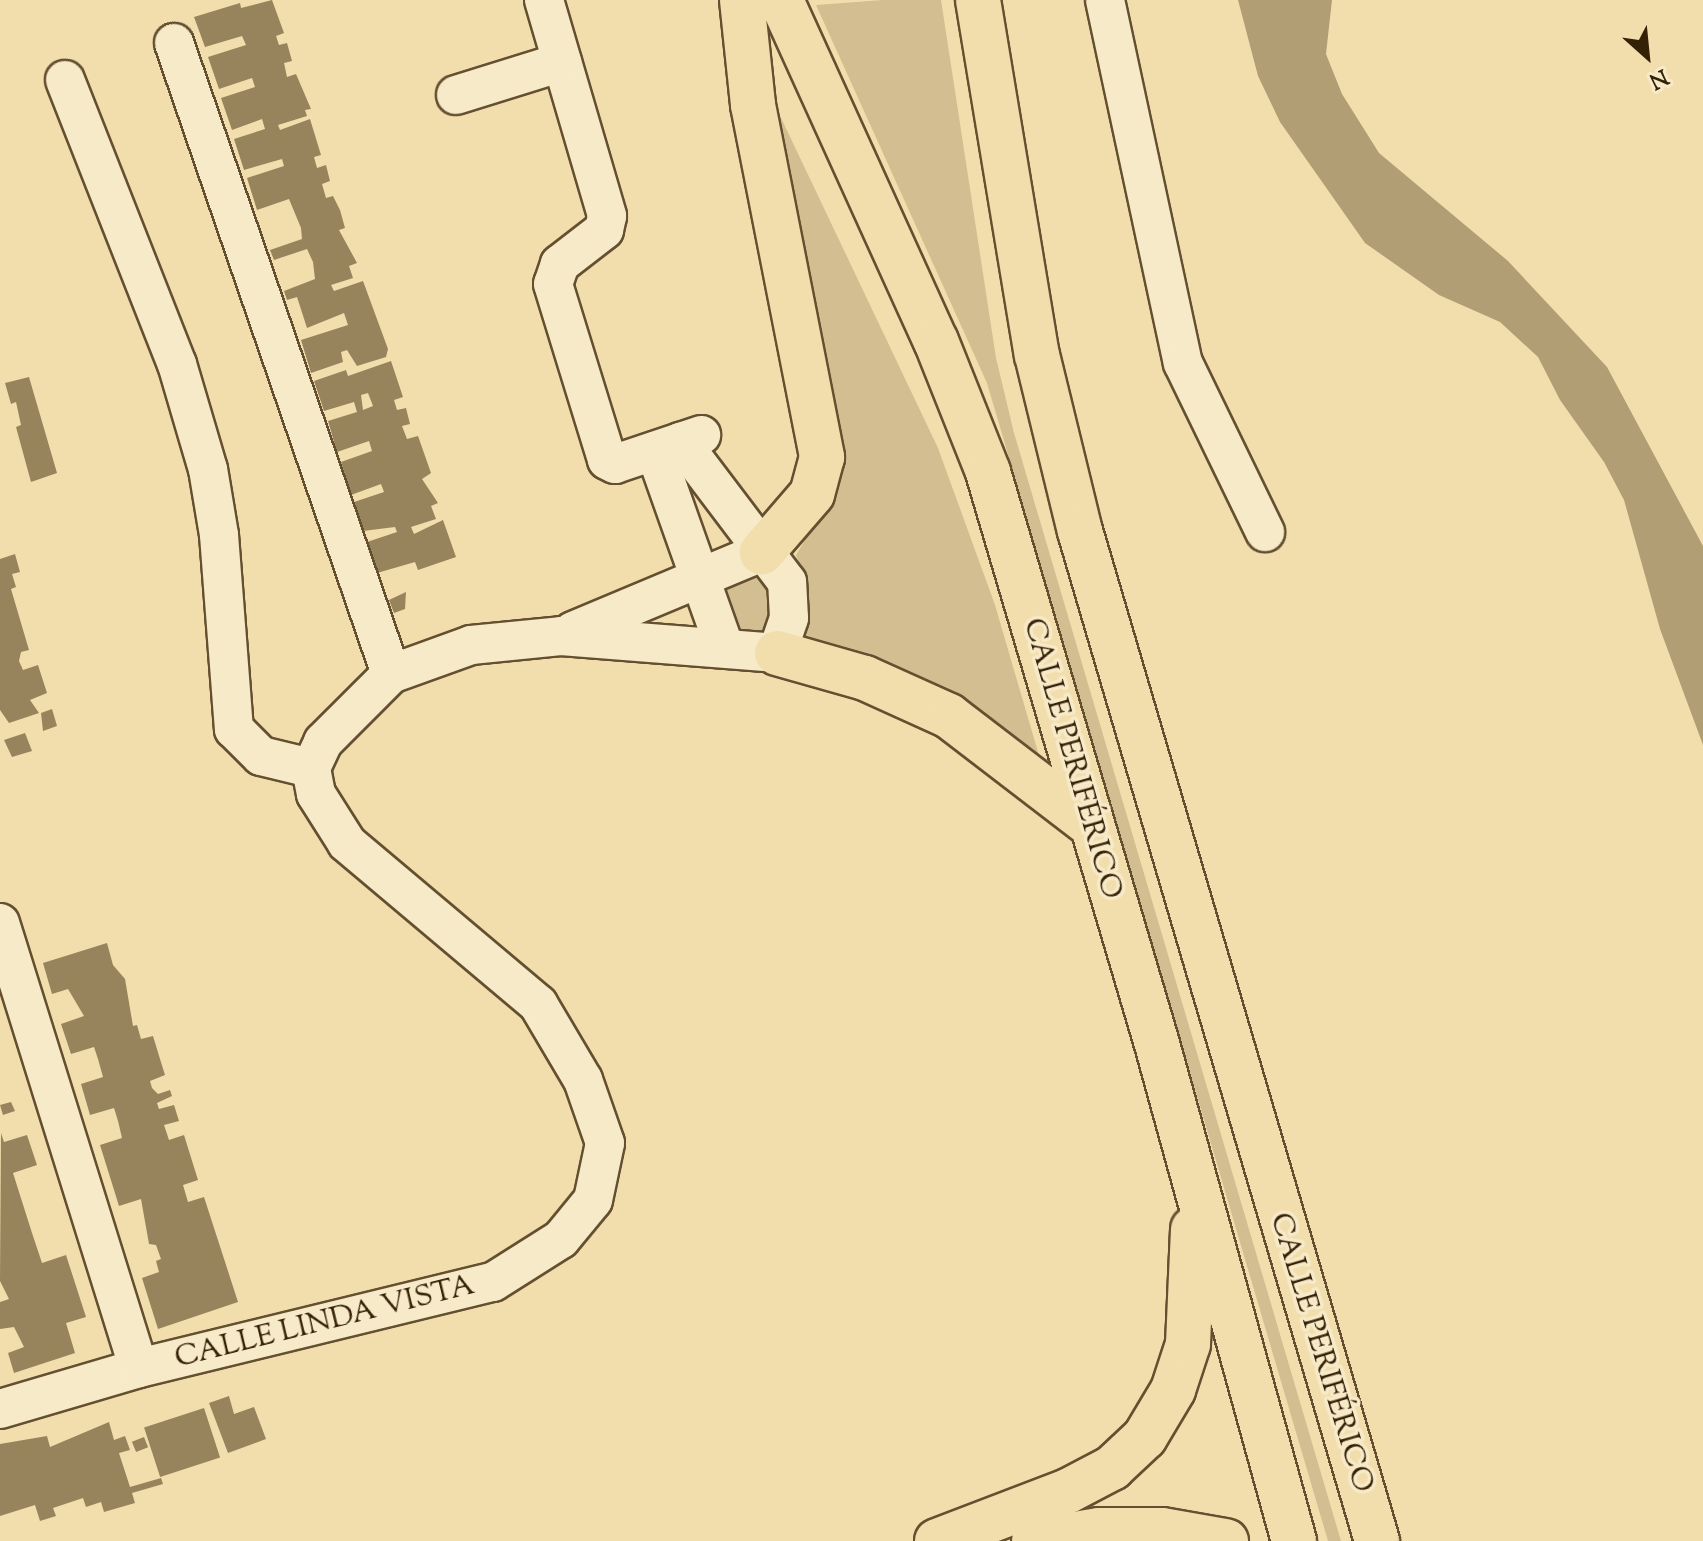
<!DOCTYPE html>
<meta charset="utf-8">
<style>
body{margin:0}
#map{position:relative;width:1703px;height:1541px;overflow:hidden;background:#f2deac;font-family:"Sorts Mill Goudy",serif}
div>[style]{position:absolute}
.green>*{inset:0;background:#d2be90}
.water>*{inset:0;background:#b29e74}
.building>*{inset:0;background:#97835c;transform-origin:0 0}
.roads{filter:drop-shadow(2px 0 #645030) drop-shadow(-2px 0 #645030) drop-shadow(0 2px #645030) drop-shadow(0 -2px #645030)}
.minor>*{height:38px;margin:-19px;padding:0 19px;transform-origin:19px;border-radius:19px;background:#f7eac9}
.highway>*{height:44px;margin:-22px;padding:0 22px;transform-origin:22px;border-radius:22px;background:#f2deac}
span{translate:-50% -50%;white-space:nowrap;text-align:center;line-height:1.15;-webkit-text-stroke:7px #f7eac9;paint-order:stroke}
.street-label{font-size:30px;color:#352106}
.north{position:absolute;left:1607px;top:16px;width:80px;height:80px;-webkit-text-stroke:6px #f7eac9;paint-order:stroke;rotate:153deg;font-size:22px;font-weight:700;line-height:32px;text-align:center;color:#352106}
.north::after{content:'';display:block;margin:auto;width:28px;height:36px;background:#352106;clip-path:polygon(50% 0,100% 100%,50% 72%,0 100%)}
</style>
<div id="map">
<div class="green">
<i style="clip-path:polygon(883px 0,941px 0,996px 358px,1014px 433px,1341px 1541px,1328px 1541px,987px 383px,816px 5px)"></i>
<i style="clip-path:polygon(763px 80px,938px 448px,995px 605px,1040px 759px,792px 638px,801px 570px,796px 555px,834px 492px)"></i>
<i style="clip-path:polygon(767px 572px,775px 580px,768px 626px,754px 637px,740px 636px,718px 593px)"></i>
</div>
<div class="water">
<i style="clip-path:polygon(1238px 0,1332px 0,1326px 54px,1342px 94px,1379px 153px,1508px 261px,1607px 367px,1703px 546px,1703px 745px,1660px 629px,1624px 500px,1604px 462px,1560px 400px,1538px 357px,1500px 322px,1439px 295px,1365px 243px,1280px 122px,1258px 76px)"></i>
</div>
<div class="building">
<i style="clip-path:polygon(272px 0,284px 33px,276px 36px,279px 45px,287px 43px,292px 61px,284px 63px,287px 77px,296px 74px,311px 109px,305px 110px,307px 116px,278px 125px,280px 130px,310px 119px,321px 155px,314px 157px,317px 168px,326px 165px,330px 181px,322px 184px,326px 198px,333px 196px,340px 210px,345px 228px,339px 230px,357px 263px,349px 266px,353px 278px,331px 285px,334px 291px,363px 281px,388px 349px,386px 357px,357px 366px,347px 350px,341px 352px,343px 362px,311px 373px,301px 340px,348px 325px,344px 313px,307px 328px,297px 297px,287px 300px,284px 291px,315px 279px,313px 262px,307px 249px,274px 260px,270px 250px,302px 239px,301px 228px,289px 199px,257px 210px,247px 178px,284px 166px,282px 159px,244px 170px,234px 139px,265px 129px,262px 119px,232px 130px,221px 98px,255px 87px,252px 78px,219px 89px,208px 57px,246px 45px,242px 36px,205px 47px,194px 17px,240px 3px,241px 8px)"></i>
<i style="clip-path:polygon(evenodd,391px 361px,403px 397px,394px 400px,397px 410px,406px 408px,410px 424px,402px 426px,407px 439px,418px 436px,431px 473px,422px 479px,438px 503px,431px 506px,436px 519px,411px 527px,414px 534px,443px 520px,456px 557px,418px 570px,415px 562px,377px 573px,367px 542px,397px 532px,395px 527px,363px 531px,354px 502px,384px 492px,381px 484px,351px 495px,341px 462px,372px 451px,369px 441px,337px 452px,328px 421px,357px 412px,354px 402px,324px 411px,314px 381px,346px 370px,348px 376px,391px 361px,368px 393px,373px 406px,363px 410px,361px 395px,368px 393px)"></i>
<i style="clip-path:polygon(29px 377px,57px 473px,31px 482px,16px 427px,21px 425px,16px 402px,11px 404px,5px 383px)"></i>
<i style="clip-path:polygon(15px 554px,20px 572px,12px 574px,16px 587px,11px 589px,29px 650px,21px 652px,19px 661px,23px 670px,38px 665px,47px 693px,30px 700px,39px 713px,9px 723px,0 710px,0 559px)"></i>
<i style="clip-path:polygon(406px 592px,405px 609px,394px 613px,389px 600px)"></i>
<i style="clip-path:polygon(52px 709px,57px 726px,43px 731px,41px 713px)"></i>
<i style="clip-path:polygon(25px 733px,32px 751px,12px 757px,4px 740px)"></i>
<i style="clip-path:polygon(107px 943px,113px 965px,125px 979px,133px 1026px,137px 1025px,141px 1039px,153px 1036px,160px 1059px,165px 1075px,150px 1081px,152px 1088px,158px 1094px,170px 1090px,172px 1096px,157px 1103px,159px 1109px,174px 1105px,179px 1121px,164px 1125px,169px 1140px,184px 1135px,198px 1180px,183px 1185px,188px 1202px,204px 1197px,238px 1302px,158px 1329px,142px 1278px,159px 1272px,156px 1261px,161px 1259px,156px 1245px,149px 1244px,141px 1199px,119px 1206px,100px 1145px,122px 1138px,118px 1121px,114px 1108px,90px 1115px,81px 1084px,103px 1077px,98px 1059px,94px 1047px,71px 1054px,61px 1024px,84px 1016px,68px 989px,52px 994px,43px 963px)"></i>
<i style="clip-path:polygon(11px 1102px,15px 1111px,3px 1115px,0 1105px)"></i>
<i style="clip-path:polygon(1px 1133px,4px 1142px,27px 1135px,37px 1165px,13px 1173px,32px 1233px,42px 1263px,66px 1255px,86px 1317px,66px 1323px,75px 1353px,14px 1373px,8px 1353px,24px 1347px,14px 1327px,0 1329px,0 1302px,9px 1299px,0 1281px)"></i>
<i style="clip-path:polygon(229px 1396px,234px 1414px,254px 1407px,266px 1439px,228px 1453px,209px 1403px)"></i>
<i style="left:204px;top:1408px;width:52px;height:63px;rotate:72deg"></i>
<i style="clip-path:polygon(109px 1422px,114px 1440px,125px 1436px,130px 1450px,119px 1453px,130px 1487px,161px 1478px,163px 1484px,132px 1493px,135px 1503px,104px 1512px,101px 1502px,86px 1507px,83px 1498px,53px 1508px,56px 1516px,40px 1521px,35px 1505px,0 1516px,0 1444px,47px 1436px,50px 1447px)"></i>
<i style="left:144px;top:1437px;width:11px;height:13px;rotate:68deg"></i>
</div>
<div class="roads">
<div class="minor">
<i style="left:544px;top:0;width:225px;rotate:73.7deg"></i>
<i style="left:607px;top:216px;width:14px;rotate:102deg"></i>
<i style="left:604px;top:230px;width:56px;rotate:142.3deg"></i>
<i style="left:560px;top:264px;width:21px;rotate:109deg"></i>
<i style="left:553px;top:284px;width:184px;rotate:72.9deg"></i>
<i style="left:607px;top:460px;width:9px;rotate:27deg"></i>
<i style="left:615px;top:464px;width:91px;rotate:-18.6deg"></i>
<i style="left:1105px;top:0;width:371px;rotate:77.9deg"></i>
<i style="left:1183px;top:363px;width:188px;rotate:64.1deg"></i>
<i style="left:174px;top:43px;width:667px;rotate:71.02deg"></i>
<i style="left:65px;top:80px;width:305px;rotate:68.5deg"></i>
<i style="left:177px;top:364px;width:109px;rotate:73.6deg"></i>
<i style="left:208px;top:469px;width:67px;rotate:80.5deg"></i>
<i style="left:219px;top:535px;width:195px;rotate:85.6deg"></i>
<i style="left:234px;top:729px;width:38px;rotate:45deg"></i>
<i style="left:261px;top:756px;width:51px;rotate:13.5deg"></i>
<i style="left:456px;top:95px;width:111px;rotate:-17.3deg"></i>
<i style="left:655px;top:451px;width:207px;rotate:70.5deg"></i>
<i style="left:573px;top:631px;width:205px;rotate:-22.7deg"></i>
<i style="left:0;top:923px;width:466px;rotate:72.7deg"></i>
<i style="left:0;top:1409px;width:145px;rotate:-16.4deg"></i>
<i style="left:139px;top:1368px;width:364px;rotate:-13.7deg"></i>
<i style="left:493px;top:1282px;width:80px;rotate:-32.3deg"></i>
<i style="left:561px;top:1239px;width:50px;rotate:-50.6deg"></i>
<i style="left:593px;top:1200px;width:58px;rotate:-78.1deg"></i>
<i style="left:605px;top:1143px;width:67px;rotate:-109.2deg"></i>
<i style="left:583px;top:1080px;width:88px;rotate:-120.6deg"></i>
<i style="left:538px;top:1004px;width:250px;rotate:-139.9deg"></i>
<i style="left:347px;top:843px;width:58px;rotate:-122.3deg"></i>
<i style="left:316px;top:794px;width:26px;rotate:-101deg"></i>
<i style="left:311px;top:768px;width:29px;rotate:-65deg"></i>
<i style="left:323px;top:742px;width:96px;rotate:-45deg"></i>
<i style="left:391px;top:674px;width:85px;rotate:-19.9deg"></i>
<i style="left:471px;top:645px;width:90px;rotate:-5.7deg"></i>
<i style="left:561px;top:636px;width:217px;rotate:4.5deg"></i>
<i style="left:777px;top:653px;width:37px;rotate:-71deg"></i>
<i style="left:789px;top:618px;width:36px;rotate:-93deg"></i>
<i style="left:787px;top:582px;width:176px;rotate:-127.1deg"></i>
</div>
<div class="highway">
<i style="left:742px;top:0;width:106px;rotate:84deg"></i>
<i style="left:753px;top:105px;width:359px;rotate:78.9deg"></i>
<i style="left:822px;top:457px;width:38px;rotate:105deg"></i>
<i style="left:812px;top:494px;width:77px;rotate:130.8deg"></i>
<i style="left:781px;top:0;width:375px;rotate:65.6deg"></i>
<i style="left:936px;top:341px;width:141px;rotate:68.3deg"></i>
<i style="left:988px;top:472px;width:596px;rotate:73.54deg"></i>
<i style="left:1157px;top:1044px;width:516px;rotate:74.59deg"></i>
<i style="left:978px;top:0;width:360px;rotate:80.6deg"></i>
<i style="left:1037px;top:355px;width:181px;rotate:76.3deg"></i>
<i style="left:1080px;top:531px;width:1053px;rotate:73.61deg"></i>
<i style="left:777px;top:653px;width:91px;rotate:15.9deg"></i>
<i style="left:865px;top:678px;width:92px;rotate:24.3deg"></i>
<i style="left:949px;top:716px;width:174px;rotate:37.5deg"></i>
<i style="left:937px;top:1541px;width:140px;rotate:-20.9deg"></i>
<i style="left:1068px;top:1491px;width:50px;rotate:-27.6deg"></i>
<i style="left:1112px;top:1468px;width:45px;rotate:-43.2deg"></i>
<i style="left:1145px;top:1437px;width:55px;rotate:-59.2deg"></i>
<i style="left:1173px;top:1390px;width:48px;rotate:-71.9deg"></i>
<i style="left:1188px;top:1344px;width:115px;rotate:-87.5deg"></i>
<i style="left:1034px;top:1541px;width:66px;rotate:-9.6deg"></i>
<i style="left:1099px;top:1530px;width:63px"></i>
<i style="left:1162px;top:1530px;width:65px;rotate:9.8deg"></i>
</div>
</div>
<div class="street-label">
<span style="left:1071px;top:759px;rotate:74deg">CALLE PERIFÉRICO</span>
<span style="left:325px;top:1323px;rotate:-14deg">CALLE LINDA VISTA</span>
<span style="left:1320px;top:1353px;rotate:73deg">CALLE PERIFÉRICO</span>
</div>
<div class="north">N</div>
</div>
